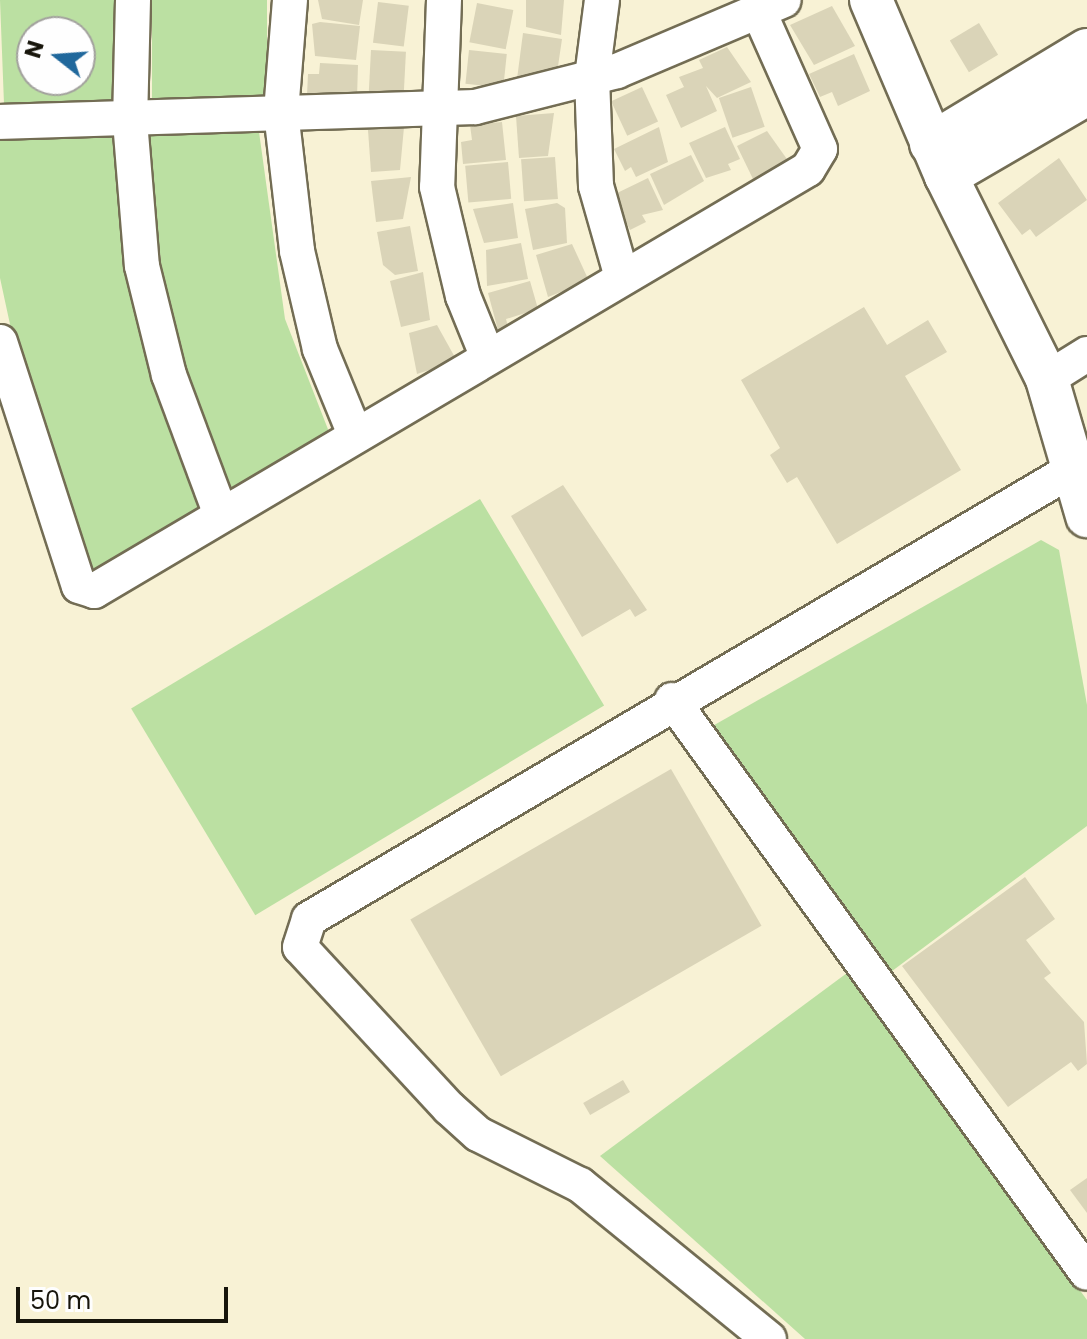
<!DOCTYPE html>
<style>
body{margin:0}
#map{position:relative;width:1087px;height:1339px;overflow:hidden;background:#f8f2d5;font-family:Poppins,sans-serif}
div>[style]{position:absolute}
.green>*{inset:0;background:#bbe0a2;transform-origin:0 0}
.building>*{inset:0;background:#dad4b8;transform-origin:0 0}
.roads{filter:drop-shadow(2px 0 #736d54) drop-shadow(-2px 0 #736d54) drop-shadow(0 2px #736d54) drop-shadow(0 -2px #736d54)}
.minor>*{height:34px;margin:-17px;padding:0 17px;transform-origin:17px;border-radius:17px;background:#fff}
.tertiary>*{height:42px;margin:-21px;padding:0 21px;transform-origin:21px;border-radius:21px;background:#fff}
span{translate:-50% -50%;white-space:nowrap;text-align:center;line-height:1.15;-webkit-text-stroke:6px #fefefe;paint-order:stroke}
.north{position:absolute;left:16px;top:16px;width:80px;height:80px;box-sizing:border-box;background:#fefefe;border:2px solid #a2a19d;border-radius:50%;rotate:287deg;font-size:22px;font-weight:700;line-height:32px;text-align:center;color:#17150b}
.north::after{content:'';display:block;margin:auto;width:28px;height:36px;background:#20689c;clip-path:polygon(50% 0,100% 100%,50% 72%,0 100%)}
.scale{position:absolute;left:16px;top:1287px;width:212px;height:36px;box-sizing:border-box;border:4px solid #17150b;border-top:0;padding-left:10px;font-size:24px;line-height:28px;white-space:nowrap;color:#17150b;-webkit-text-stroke:6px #fefefe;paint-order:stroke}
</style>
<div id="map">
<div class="green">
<i style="clip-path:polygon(evenodd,0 0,122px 0,112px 103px,4px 104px,0 0,32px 32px,80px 32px,80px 80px,32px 80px,32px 32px)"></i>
<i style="left:152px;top:0;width:115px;height:104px"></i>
<i style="clip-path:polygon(259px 132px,285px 319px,331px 437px,231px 496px,188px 387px,161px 263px,148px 133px)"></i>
<i style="clip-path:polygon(113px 134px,140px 326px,199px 511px,90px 579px,19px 366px,0 278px,0 140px)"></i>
<i style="left:480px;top:499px;width:241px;height:407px;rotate:59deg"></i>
<i style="clip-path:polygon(1041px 540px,1059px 550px,1087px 705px,1087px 826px,880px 980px,709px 728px)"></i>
<i style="clip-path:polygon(847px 973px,1087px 1300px,1087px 1339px,805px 1339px,600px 1156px)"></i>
</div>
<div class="building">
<i style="clip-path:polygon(318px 0,363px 0,359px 25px,322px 19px)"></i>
<i style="clip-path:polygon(526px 0,564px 0,561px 35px,526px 27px)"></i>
<i style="left:378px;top:2px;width:31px;height:41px;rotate:7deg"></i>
<i style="left:477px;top:3px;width:37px;height:40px;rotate:11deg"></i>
<i style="clip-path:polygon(832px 6px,855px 46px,814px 65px,790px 25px)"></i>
<i style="clip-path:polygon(320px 22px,360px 26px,356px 60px,315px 56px,312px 24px)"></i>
<i style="left:979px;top:23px;width:37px;height:34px;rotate:59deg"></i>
<i style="clip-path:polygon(523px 33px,562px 39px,557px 73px,548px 83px,517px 79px)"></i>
<i style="clip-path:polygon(727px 47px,751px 82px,717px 98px,706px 86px,717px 111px,681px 128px,666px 95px,684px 87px,679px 77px,703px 68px,699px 60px)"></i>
<i style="left:371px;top:50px;width:35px;height:45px;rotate:3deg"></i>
<i style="left:469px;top:50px;width:38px;height:34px;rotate:6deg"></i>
<i style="clip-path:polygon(854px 54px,870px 91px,838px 106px,832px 92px,820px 97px,809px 74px)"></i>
<i style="clip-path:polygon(320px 63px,358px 65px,357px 98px,307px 95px,308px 74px,319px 74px)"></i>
<i style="left:642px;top:87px;width:38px;height:34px;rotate:65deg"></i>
<i style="left:751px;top:87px;width:42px;height:34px;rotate:71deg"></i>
<i style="clip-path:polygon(554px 113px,548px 156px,519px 158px,516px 116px)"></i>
<i style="clip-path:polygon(502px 122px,506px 160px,463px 164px,461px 142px,472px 140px,470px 125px)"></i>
<i style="clip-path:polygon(404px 127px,400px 170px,371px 172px,368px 130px)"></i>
<i style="clip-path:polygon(659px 127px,668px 162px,636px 177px,631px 167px,625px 171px,614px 149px)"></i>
<i style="clip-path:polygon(725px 127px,740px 159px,728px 164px,731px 170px,706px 178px,689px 143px)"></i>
<i style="clip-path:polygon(767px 131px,789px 162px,753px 179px,737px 146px)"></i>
<i style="clip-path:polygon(691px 155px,704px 181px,664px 205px,650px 174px)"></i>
<i style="left:555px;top:157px;width:42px;height:34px;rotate:86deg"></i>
<i style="clip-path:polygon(1059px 158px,1087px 200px,1036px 237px,1030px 229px,1022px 235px,998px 203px)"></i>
<i style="left:508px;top:162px;width:37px;height:43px;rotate:85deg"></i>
<i style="clip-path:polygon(411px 177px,403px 219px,376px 222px,371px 181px)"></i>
<i style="clip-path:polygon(648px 178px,663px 210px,642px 215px,646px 222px,630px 230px,613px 195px)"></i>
<i style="clip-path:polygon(513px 203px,518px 238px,484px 243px,473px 209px)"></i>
<i style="clip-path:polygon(557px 203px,565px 208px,567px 243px,533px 250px,525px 209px)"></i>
<i style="clip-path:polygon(410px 226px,418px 271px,395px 275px,383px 265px,377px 232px)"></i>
<i style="clip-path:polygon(521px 243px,528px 279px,487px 286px,486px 250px)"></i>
<i style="clip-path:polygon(572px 244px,589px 281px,548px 297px,536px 255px)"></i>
<i style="clip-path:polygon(423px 272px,430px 320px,401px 327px,390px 281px)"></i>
<i style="clip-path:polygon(530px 281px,538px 309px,506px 319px,508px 327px,498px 330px,488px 293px)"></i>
<i style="clip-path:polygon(864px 307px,887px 345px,928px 320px,947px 352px,905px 376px,961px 470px,837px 544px,797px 477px,787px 483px,770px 455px,780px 448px,741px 380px)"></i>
<i style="clip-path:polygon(437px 325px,457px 361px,417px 374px,409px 333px)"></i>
<i style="clip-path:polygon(563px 485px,647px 610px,635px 617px,630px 609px,582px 637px,511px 516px)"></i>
<i style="left:671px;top:769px;width:181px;height:301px;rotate:60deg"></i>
<i style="clip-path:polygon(1025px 877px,1055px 919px,1026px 940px,1051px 973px,1044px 978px,1084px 1022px,1087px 1064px,1078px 1071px,1071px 1062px,1008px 1107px,902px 966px)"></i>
<i style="left:623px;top:1080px;width:14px;height:46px;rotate:60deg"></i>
<i style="clip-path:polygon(1087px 1178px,1087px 1213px,1070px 1190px)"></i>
</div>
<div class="roads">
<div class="minor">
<i style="left:133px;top:0;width:121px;rotate:91.4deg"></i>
<i style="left:130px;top:121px;width:145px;rotate:85.3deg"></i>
<i style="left:142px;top:266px;width:112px;rotate:76.1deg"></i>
<i style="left:169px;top:375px;width:146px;rotate:69.6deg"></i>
<i style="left:290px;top:0;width:112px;rotate:94.6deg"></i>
<i style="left:281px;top:112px;width:140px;rotate:83.4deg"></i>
<i style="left:297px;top:251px;width:101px;rotate:76.8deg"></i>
<i style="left:320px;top:349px;width:90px;rotate:67.7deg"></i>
<i style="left:444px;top:0;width:187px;rotate:92.1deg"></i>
<i style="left:437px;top:187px;width:112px;rotate:76.6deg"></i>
<i style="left:463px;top:296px;width:64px;rotate:67.9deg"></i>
<i style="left:602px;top:0;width:78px;rotate:97.4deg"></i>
<i style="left:592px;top:77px;width:109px;rotate:87.9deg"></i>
<i style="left:596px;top:186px;width:95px;rotate:74.1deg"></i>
<i style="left:0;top:122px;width:475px;rotate:-1.8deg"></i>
<i style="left:475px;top:107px;width:146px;rotate:-14.2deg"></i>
<i style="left:617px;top:71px;width:181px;rotate:-23deg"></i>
<i style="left:0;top:342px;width:256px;rotate:72.1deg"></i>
<i style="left:79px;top:586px;width:16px;rotate:18deg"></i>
<i style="left:94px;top:591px;width:829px;rotate:-30.58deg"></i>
<i style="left:808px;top:169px;width:23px;rotate:-59deg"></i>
<i style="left:820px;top:149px;width:150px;rotate:-114deg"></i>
<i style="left:1047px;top:379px;width:47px;rotate:-32deg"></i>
<i style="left:672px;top:700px;width:707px;rotate:54.09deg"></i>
<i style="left:769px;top:1339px;width:244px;rotate:-140.8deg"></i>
<i style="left:580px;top:1185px;width:114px;rotate:-153.4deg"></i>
<i style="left:478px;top:1134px;width:39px;rotate:-138deg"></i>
<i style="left:449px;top:1108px;width:219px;rotate:-132.8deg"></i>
<i style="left:300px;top:947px;width:29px;rotate:-72deg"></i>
<i style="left:309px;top:919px;width:889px;rotate:-30.49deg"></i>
</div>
<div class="tertiary">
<i style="left:871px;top:0;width:191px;rotate:66.9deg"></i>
<i style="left:946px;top:176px;width:227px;rotate:63.5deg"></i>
<i style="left:1047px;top:379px;width:143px;rotate:73.7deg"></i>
<i style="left:931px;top:144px;width:182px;rotate:-31.1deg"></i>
<i style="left:946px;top:176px;width:163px;rotate:-30.2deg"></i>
</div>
</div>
<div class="north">N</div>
<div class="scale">50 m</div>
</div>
